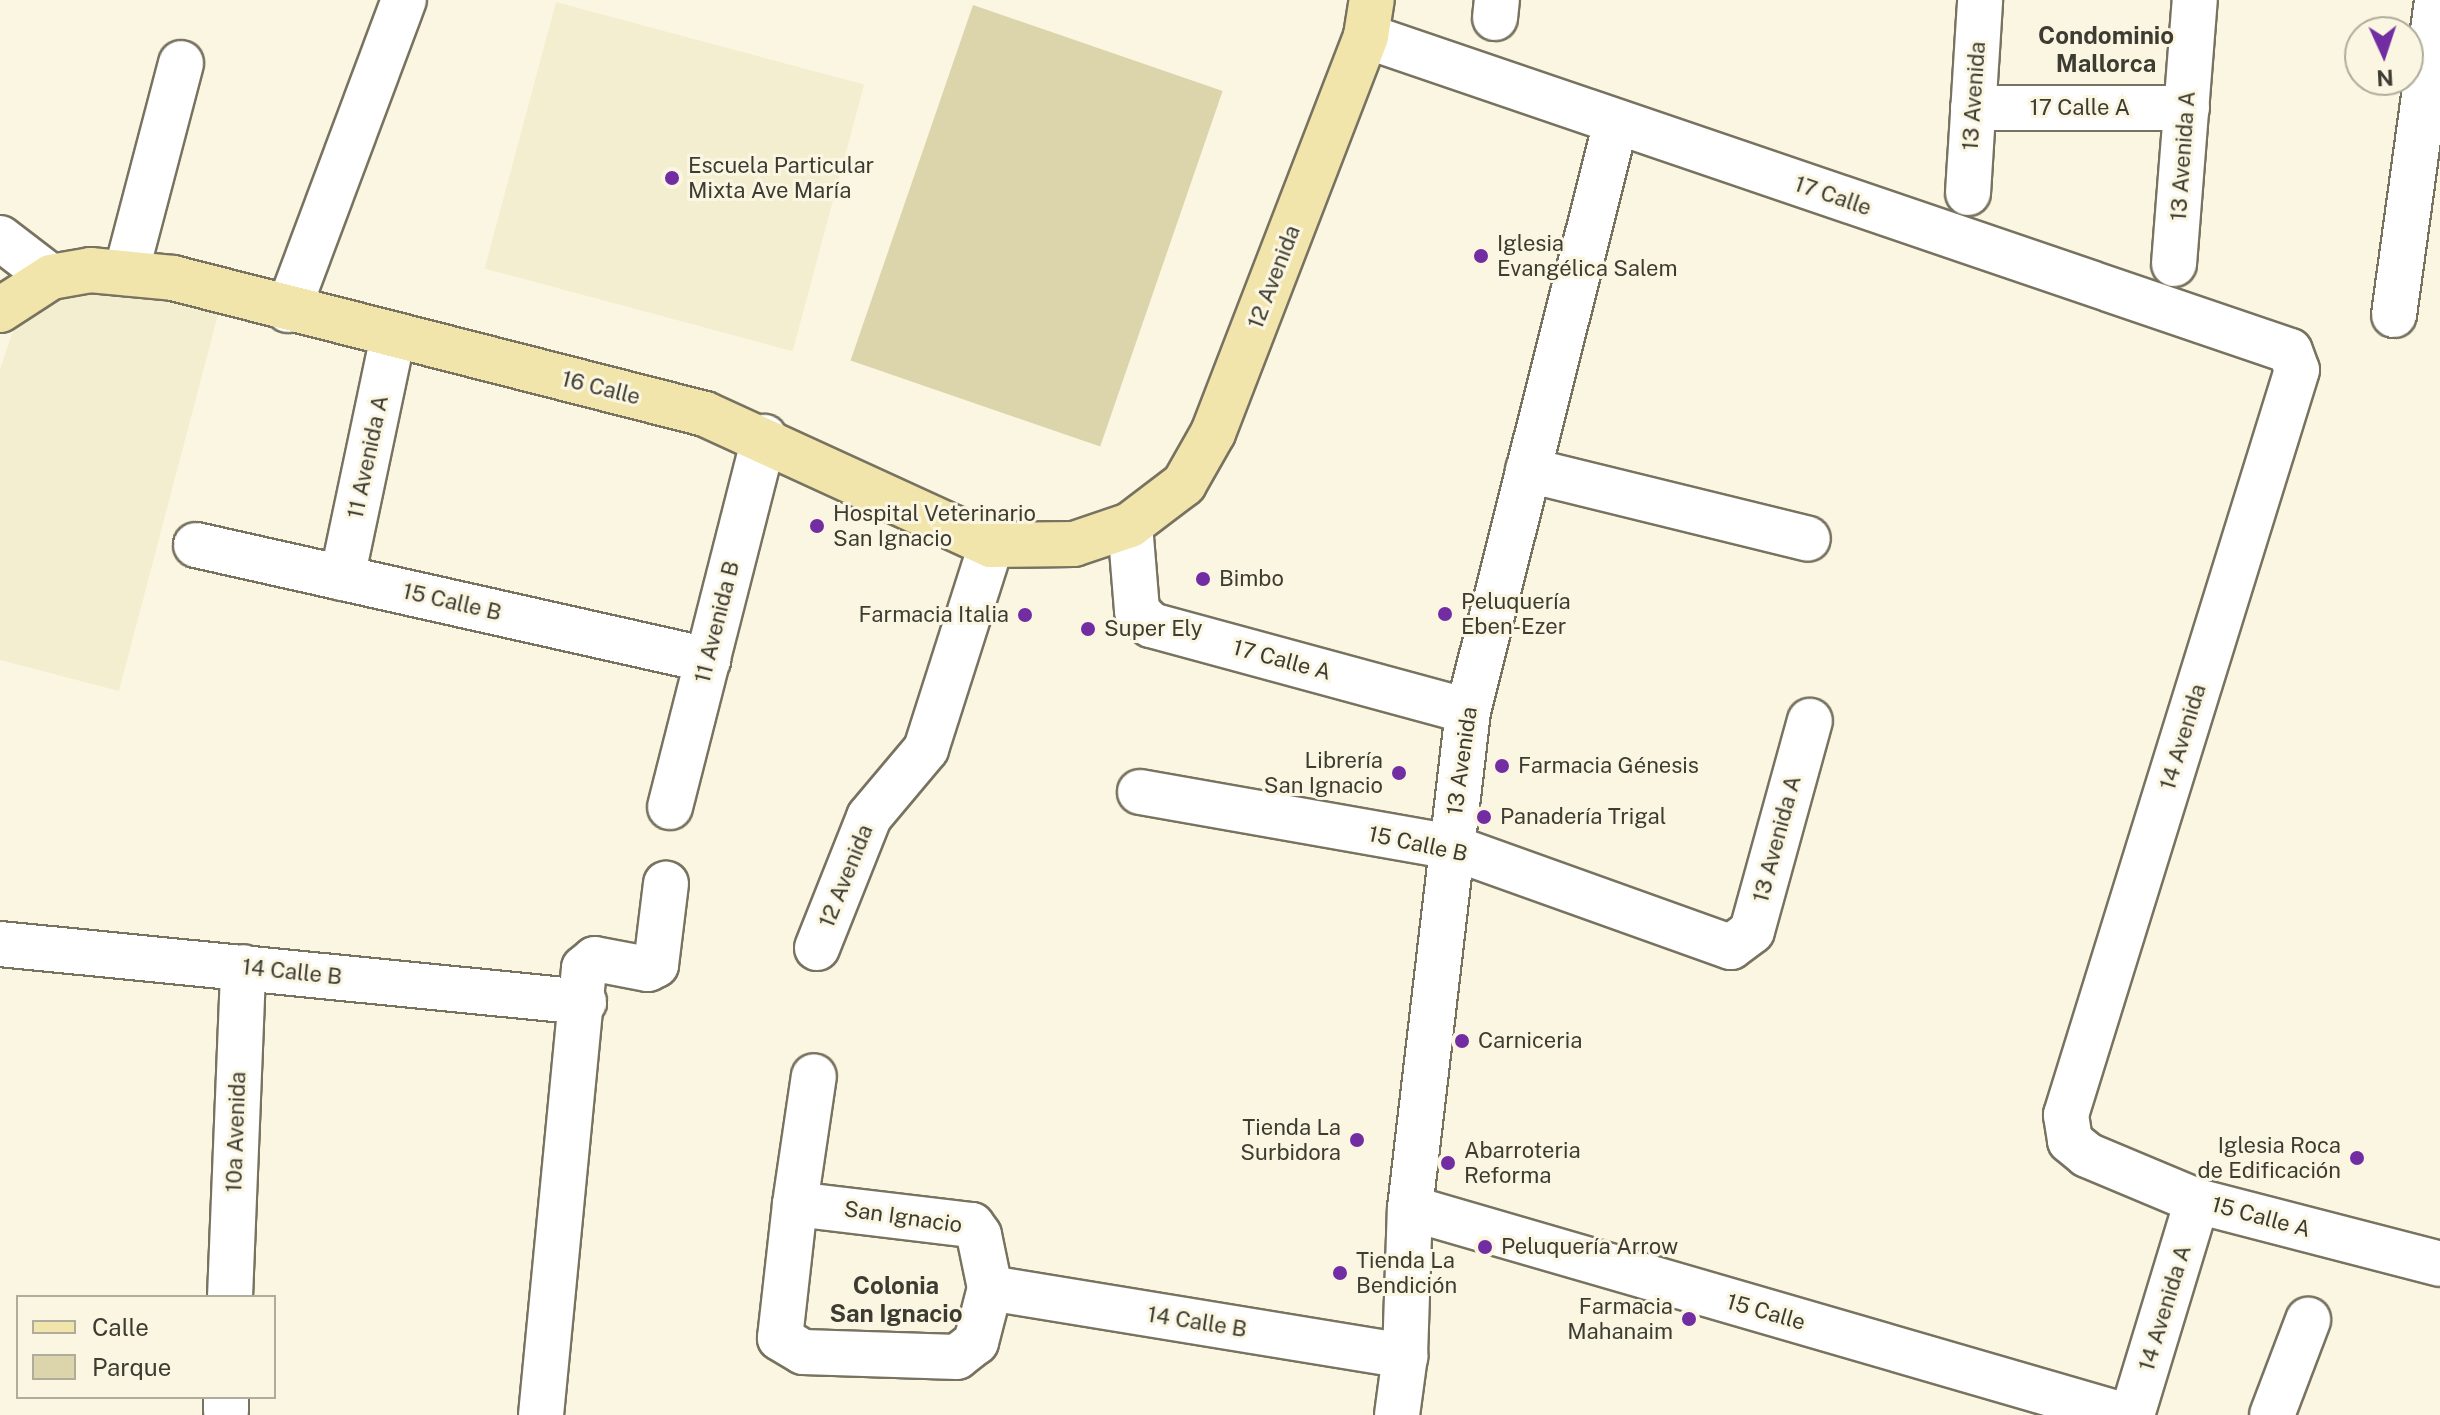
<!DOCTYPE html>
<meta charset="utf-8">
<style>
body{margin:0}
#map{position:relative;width:2440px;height:1415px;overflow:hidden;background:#fbf6e1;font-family:"Public Sans",sans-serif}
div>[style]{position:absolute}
.built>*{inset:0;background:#f4eed1;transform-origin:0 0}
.green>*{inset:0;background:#dcd4ab;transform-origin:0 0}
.roads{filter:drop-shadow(2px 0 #787360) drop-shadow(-2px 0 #787360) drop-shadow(0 2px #787360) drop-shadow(0 -2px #787360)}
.minor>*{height:44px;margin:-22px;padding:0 22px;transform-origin:22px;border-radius:22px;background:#fff}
.major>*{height:44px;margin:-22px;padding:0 22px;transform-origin:22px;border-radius:22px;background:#f2e5ac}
.dots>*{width:22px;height:22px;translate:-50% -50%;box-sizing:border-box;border:4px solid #fbf6e1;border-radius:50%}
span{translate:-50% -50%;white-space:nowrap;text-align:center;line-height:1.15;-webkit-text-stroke:6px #fbf6e1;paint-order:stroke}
.street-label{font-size:22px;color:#3d3c33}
.poi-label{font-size:22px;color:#3d3c33}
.left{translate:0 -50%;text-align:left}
.right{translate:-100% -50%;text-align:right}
.neighbourhood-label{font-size:24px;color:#3d3c33;font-weight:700}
.legend{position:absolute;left:16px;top:1295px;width:260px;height:104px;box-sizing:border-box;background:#fbf6e1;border:2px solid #afac9b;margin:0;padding:10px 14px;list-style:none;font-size:24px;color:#3d3c33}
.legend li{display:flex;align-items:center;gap:16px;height:40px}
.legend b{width:40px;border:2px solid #afac9b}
.north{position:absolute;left:2344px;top:16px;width:80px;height:80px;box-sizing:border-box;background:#fbf6e1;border:2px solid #afac9b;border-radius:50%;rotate:177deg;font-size:22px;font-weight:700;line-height:32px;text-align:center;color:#3d3c33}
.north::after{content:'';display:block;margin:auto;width:28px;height:36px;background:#712da1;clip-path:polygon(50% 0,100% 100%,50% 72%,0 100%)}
</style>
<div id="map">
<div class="built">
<i style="left:556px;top:2px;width:319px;height:276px;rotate:15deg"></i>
<i style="clip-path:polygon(88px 280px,219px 311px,119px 691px,0 660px,0 369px,16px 322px)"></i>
</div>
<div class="green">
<i style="left:973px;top:5px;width:264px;height:376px;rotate:19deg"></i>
</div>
<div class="roads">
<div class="minor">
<i style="left:1495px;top:18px;width:18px;rotate:-84deg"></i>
<i style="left:1366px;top:36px;width:976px;rotate:18.82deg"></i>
<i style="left:2290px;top:351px;width:20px;rotate:70deg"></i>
<i style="left:2297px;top:370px;width:780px;rotate:107.23deg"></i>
<i style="left:2066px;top:1115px;width:26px;rotate:81deg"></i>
<i style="left:2070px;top:1141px;width:22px;rotate:39deg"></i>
<i style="left:2087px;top:1155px;width:119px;rotate:22.7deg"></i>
<i style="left:2197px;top:1201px;width:251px;rotate:14.5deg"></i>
<i style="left:1973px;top:108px;width:214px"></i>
<i style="left:1968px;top:193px;width:193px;rotate:-86.4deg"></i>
<i style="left:0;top:238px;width:64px;rotate:37.4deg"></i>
<i style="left:2174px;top:264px;width:265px;rotate:-85.5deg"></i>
<i style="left:126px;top:273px;width:217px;rotate:-75.3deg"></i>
<i style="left:288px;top:310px;width:331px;rotate:-69.5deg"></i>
<i style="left:2394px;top:315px;width:318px;rotate:-82.2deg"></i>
<i style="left:1528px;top:470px;width:288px;rotate:13.8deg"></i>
<i style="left:1130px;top:525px;width:86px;rotate:85.3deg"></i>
<i style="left:1137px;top:611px;width:20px;rotate:45deg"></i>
<i style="left:1151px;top:625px;width:328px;rotate:15.2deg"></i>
<i style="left:196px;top:545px;width:525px;rotate:12.66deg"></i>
<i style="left:342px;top:578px;width:246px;rotate:-78.1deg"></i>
<i style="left:1140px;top:792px;width:316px;rotate:10deg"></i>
<i style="left:1451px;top:847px;width:297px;rotate:19.7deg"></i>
<i style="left:1731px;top:947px;width:26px;rotate:-37deg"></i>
<i style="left:1752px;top:931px;width:218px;rotate:-74.6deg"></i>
<i style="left:670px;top:807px;width:382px;rotate:-75.7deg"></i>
<i style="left:0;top:944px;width:587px;rotate:5.67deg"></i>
<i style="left:817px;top:948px;width:141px;rotate:-68.3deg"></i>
<i style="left:869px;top:817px;width:89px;rotate:-50deg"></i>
<i style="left:926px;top:749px;width:214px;rotate:-72.3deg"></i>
<i style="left:795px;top:1204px;width:178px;rotate:6.8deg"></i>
<i style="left:972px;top:1225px;width:12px;rotate:55deg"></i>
<i style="left:979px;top:1235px;width:54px;rotate:78.3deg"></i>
<i style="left:990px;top:1288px;width:56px;rotate:104.5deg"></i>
<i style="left:976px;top:1342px;width:24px;rotate:142deg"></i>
<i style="left:957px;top:1357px;width:154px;rotate:-178.1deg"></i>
<i style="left:803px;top:1352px;width:27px;rotate:-149deg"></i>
<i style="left:780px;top:1338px;width:135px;rotate:-83.6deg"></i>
<i style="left:795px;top:1204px;width:129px;rotate:-81.6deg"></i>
<i style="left:1410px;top:1208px;width:742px;rotate:16.19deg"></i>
<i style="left:990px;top:1288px;width:421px;rotate:9.3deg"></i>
<i style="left:230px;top:1297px;width:330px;rotate:-87.7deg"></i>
<i style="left:226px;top:1411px;width:14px;rotate:-90deg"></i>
<i style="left:541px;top:1415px;width:449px;rotate:-84.5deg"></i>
<i style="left:584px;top:968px;width:14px;rotate:-39deg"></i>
<i style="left:595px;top:959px;width:54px;rotate:10.7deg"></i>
<i style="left:648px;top:969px;width:9px;rotate:-27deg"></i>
<i style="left:656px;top:965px;width:82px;rotate:-83deg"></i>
<i style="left:1397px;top:1415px;width:60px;rotate:-82.3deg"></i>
<i style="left:1405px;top:1356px;width:148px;rotate:-88.1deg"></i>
<i style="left:1410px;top:1208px;width:500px;rotate:-83.34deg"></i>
<i style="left:1468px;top:711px;width:607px;rotate:-75.9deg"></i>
<i style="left:2132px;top:1415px;width:224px;rotate:-73.1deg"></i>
<i style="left:2272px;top:1415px;width:102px;rotate:-69.2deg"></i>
</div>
<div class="major">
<i style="left:0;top:310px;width:61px;rotate:-32.9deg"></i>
<i style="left:51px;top:277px;width:40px;rotate:-10deg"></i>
<i style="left:90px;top:270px;width:83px;rotate:5.5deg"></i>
<i style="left:173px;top:278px;width:549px;rotate:14.34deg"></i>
<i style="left:705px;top:414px;width:315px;rotate:24.6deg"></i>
<i style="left:991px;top:545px;width:83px;rotate:-0.7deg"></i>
<i style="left:1074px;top:544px;width:59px;rotate:-18.7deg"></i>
<i style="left:1130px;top:525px;width:68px;rotate:-37.2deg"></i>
<i style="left:1184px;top:484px;width:59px;rotate:-60.4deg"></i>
<i style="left:1213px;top:433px;width:425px;rotate:-68.9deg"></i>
<i style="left:1366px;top:36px;width:36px;rotate:-81deg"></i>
</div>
</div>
<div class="dots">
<i style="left:672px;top:178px;background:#712da1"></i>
<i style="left:1481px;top:256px;background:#712da1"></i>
<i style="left:817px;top:526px;background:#712da1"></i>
<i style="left:1203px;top:579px;background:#712da1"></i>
<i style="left:1445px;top:614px;background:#712da1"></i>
<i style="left:1025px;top:615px;background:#712da1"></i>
<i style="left:1088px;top:629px;background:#712da1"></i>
<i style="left:1502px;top:766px;background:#712da1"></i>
<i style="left:1399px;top:773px;background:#712da1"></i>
<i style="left:1484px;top:817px;background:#712da1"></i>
<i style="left:1462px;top:1041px;background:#712da1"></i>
<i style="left:1357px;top:1140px;background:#712da1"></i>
<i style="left:2357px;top:1158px;background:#712da1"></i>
<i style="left:1448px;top:1163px;background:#712da1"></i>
<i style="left:1485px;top:1247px;background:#712da1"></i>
<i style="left:1340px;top:1273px;background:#712da1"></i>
<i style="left:1689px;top:1319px;background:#712da1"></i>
</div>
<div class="street-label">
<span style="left:1974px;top:96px;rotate:-86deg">13 Avenida</span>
<span style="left:2080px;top:108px">17 Calle A</span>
<span style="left:2183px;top:156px;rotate:-86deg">13 Avenida A</span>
<span style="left:1833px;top:196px;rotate:19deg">17 Calle</span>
<span style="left:1274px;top:277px;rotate:-69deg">12 Avenida</span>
<span style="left:601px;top:388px;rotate:14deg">16 Calle</span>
<span style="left:368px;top:457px;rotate:-78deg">11 Avenida A</span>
<span style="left:452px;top:602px;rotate:13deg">15 Calle B</span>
<span style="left:717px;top:622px;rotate:-76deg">11 Avenida B</span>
<span style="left:1282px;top:660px;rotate:15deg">17 Calle A</span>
<span style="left:2183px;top:737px;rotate:-73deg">14 Avenida</span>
<span style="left:1462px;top:761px;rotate:-82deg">13 Avenida</span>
<span style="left:1777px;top:839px;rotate:-75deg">13 Avenida A</span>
<span style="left:1418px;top:844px;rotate:12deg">15 Calle B</span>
<span style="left:846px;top:876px;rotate:-68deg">12 Avenida</span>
<span style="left:292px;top:972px;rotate:6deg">14 Calle B</span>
<span style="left:236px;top:1132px;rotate:-88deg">10a Avenida</span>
<span style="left:903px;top:1217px;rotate:8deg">San Ignacio</span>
<span style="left:2261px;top:1217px;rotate:15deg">15 Calle A</span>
<span style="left:2165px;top:1308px;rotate:-73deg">14 Avenida A</span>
<span style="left:1766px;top:1312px;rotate:16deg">15 Calle</span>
<span style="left:1197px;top:1322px;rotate:9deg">14 Calle B</span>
</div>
<div class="poi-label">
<span class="left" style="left:688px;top:178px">Escuela Particular<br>Mixta Ave María</span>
<span class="left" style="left:1497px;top:256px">Iglesia<br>Evangélica Salem</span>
<span class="left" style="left:833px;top:526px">Hospital Veterinario<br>San Ignacio</span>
<span class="left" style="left:1219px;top:579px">Bimbo</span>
<span class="left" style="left:1461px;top:614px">Peluquería<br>Eben-Ezer</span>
<span class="right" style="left:1009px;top:615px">Farmacia Italia</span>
<span class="left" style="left:1104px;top:629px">Super Ely</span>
<span class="right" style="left:1383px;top:773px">Librería<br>San Ignacio</span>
<span class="left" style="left:1518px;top:766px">Farmacia Génesis</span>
<span class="left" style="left:1500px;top:817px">Panadería Trigal</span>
<span class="left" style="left:1478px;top:1041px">Carniceria</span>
<span class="right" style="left:1341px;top:1140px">Tienda La<br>Surbidora</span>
<span class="right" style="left:2341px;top:1158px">Iglesia Roca<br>de Edificación</span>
<span class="left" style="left:1464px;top:1163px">Abarroteria<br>Reforma</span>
<span class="left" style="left:1501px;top:1247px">Peluquería Arrow</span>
<span class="left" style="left:1356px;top:1273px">Tienda La<br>Bendición</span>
<span class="right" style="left:1673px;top:1319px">Farmacia<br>Mahanaim</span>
</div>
<div class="neighbourhood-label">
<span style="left:2106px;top:50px">Condominio<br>Mallorca</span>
<span style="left:896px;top:1300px">Colonia<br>San Ignacio</span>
</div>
<ul class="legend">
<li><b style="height:10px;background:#f2e5ac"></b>Calle</li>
<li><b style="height:22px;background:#dcd4ab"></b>Parque</li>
</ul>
<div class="north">N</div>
</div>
